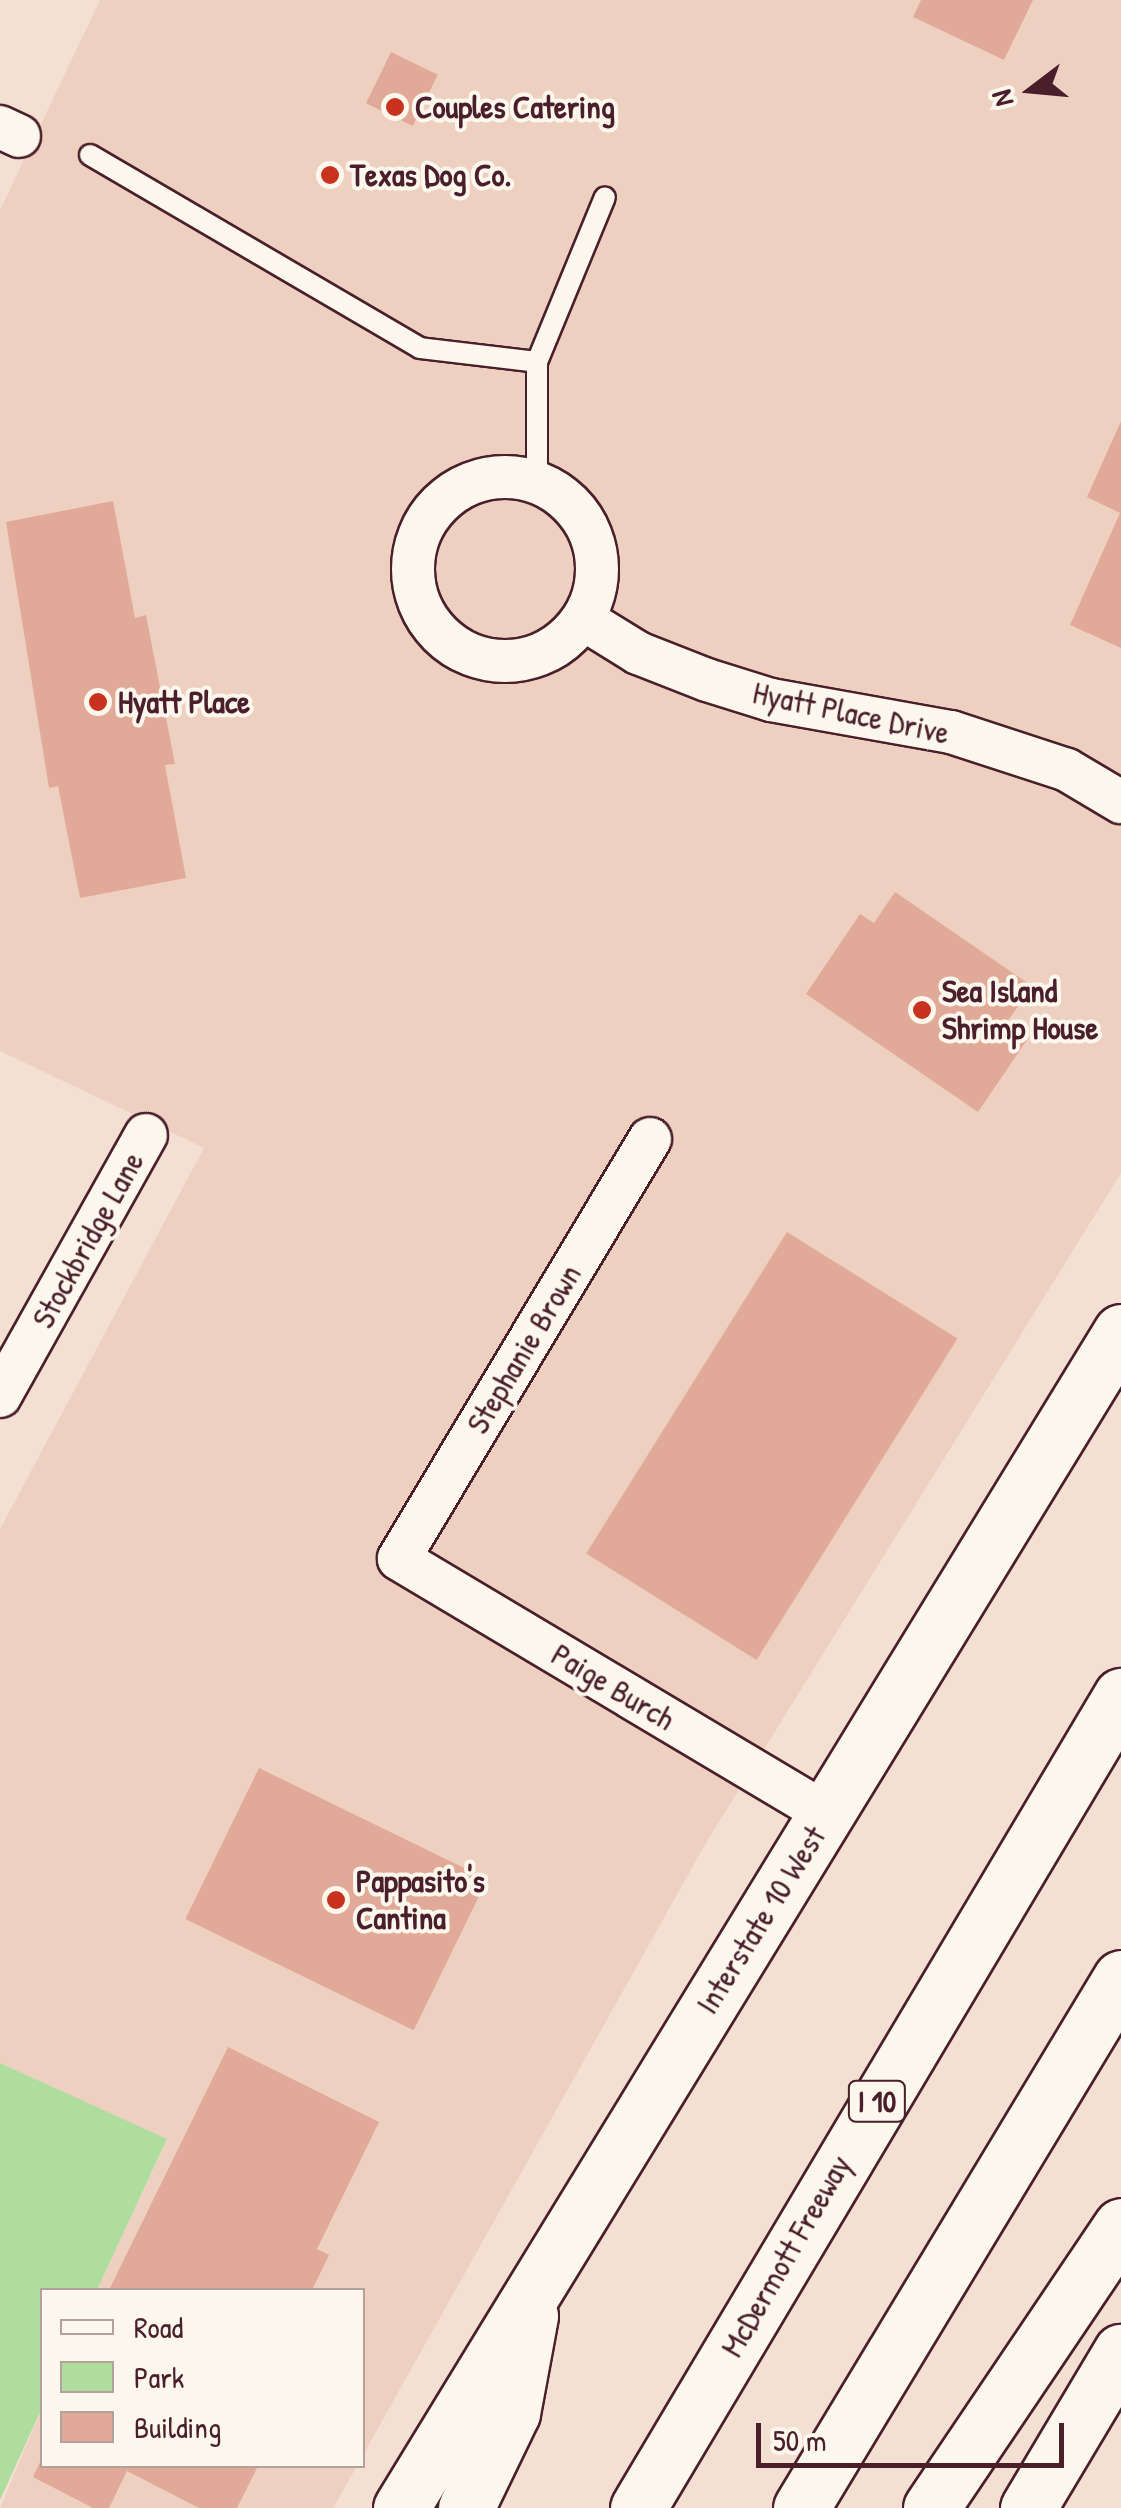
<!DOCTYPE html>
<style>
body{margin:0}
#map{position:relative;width:1121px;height:2508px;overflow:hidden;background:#f3e0d3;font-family:"Patrick Hand",sans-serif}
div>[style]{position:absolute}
.built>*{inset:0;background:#eed0c1}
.green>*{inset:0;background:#aedd9d}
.building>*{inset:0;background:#e1aa98;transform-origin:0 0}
.roads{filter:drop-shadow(2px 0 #4a1f2b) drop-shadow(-2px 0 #4a1f2b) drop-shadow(0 2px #4a1f2b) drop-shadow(0 -2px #4a1f2b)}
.lane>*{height:20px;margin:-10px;padding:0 10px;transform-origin:10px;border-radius:10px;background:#fbf7ec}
.street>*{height:42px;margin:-21px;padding:0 21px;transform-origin:21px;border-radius:21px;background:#fbf7ec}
.street>.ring{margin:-21px;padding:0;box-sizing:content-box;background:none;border:42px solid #fbf7ec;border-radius:50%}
.secondary>*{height:55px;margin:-27.5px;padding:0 27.5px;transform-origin:27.5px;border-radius:27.5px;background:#fbf7ec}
.highway>*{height:55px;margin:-27.5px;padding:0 27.5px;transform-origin:27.5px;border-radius:27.5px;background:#fbf7ec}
.dots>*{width:28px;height:28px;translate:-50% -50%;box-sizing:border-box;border:5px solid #fbf7ec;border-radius:50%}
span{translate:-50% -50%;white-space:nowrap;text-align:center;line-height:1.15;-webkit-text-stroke:8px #fbf7ec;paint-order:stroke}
.shield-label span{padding:2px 8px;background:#fbf7ec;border:2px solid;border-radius:8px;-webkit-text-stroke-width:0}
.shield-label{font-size:30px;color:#4a1f2b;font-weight:700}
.poi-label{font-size:32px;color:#4a1f2b;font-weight:700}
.left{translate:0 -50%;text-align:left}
.street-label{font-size:32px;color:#4a1f2b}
.legend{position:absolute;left:40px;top:2288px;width:325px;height:180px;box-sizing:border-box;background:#fbf7ec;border:2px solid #b4a19f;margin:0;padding:12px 18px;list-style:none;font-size:30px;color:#4a1f2b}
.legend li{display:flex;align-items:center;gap:20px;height:50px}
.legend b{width:50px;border:2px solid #b4a19f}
.north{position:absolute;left:981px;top:40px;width:100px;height:100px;-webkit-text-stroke:8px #fbf7ec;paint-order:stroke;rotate:254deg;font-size:28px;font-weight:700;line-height:40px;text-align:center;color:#4a1f2b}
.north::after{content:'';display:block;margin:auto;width:35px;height:45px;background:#4a1f2b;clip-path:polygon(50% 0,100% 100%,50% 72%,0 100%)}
.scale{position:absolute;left:756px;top:2423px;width:308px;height:45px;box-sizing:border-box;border:5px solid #4a1f2b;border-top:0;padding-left:12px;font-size:30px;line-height:35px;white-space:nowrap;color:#4a1f2b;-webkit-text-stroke:8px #fbf7ec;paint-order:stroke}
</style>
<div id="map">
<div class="built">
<i style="clip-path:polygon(100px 0,1121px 0,1121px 1173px,706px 1843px,363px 2455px,362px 2290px,97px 2290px,167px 2140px,0 2063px,0 1529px,204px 1148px,0 1051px,0 210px)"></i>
<i style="clip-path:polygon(42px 2408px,42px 2466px,357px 2466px,333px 2508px,0 2508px)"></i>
</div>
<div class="green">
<i style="clip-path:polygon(0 2063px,167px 2139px,97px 2290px,42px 2290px,42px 2408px,0 2500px)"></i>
</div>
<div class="building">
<i style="clip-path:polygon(921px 0,1033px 0,1004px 60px,913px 17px)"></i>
<i style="left:391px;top:52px;width:52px;height:57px;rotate:26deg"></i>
<i style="clip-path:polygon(1121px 421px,1121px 648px,1070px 625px,1120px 513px,1087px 497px)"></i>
<i style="clip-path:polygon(113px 501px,135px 618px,146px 615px,175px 764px,165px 765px,186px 878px,80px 898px,58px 786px,49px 788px,6px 522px)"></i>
<i style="clip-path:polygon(895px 892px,1032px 986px,1005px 1025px,1027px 1040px,978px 1112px,806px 994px,860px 914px,874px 923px)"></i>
<i style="left:787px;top:1232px;width:201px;height:379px;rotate:32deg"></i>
<i style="left:259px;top:1768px;width:254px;height:168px;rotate:26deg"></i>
<i style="clip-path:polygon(228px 2047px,379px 2122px,317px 2249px,329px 2255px,312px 2290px,109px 2290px)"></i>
<i style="clip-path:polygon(42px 2458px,42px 2466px,258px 2466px,237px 2508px,199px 2508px,127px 2471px,109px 2508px,93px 2508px,33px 2477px)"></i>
</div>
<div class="roads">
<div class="lane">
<i style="left:90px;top:155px;width:382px;rotate:30.3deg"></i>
<i style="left:420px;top:348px;width:118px;rotate:6.8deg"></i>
<i style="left:537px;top:484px;width:122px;rotate:-90deg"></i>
<i style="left:537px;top:362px;width:178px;rotate:-67.6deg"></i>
</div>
<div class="street">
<i style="left:0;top:127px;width:21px;rotate:25deg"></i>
<i class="ring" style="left:413px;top:477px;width:142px;height:142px"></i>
<i style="left:583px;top:619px;width:65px;rotate:31.7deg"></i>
<i style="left:638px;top:653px;width:74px;rotate:21.4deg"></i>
<i style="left:707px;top:680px;width:67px;rotate:17.4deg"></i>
<i style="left:771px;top:700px;width:183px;rotate:10.1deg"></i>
<i style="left:951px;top:732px;width:122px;rotate:18.1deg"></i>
<i style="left:1067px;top:770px;width:63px;rotate:30.7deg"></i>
<i style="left:650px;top:1139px;width:489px;rotate:120.9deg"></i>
<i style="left:399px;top:1559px;width:498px;rotate:30.8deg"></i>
<i style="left:0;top:1396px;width:299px;rotate:-60.8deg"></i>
</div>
<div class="secondary">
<i style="left:401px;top:2508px;width:1379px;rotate:-58.52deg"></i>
<i style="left:466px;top:2508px;width:106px;rotate:-64.2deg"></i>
<i style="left:512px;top:2413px;width:99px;rotate:-79.5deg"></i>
<i style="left:1028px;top:2508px;width:182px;rotate:-59.2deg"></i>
</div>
<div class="highway">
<i style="left:638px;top:2508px;width:945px;rotate:-59.25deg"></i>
<i style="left:801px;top:2508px;width:619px;rotate:-58.88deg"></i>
<i style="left:931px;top:2508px;width:340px;rotate:-56deg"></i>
</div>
</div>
<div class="dots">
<i style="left:395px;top:107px;background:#c8321e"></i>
<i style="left:330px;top:175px;background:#c8321e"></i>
<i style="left:98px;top:702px;background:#c8321e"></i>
<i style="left:922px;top:1010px;background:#c8321e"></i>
<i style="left:336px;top:1900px;background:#c8321e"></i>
</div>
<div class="shield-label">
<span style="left:877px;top:2101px">I 10</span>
</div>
<div class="poi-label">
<span class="left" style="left:415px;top:107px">Couples Catering</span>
<span class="left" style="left:350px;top:175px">Texas Dog Co.</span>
<span class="left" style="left:118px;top:702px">Hyatt Place</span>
<span class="left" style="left:942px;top:1010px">Sea Island<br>Shrimp House</span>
<span class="left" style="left:356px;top:1900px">Pappasito's<br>Cantina</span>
</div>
<div class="street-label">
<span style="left:851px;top:713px;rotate:12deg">Hyatt Place Drive</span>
<span style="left:88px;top:1240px;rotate:-61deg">Stockbridge Lane</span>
<span style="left:524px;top:1349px;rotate:-59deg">Stephanie Brown</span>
<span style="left:613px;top:1687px;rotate:31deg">Paige Burch</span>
<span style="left:761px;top:1920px;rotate:-58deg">Interstate 10 West</span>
<span style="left:786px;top:2256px;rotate:-60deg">McDermott Freeway</span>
</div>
<ul class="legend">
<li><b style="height:12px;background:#fbf7ec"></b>Road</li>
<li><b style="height:28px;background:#aedd9d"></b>Park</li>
<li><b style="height:28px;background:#e1aa98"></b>Building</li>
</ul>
<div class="north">N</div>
<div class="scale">50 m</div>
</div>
